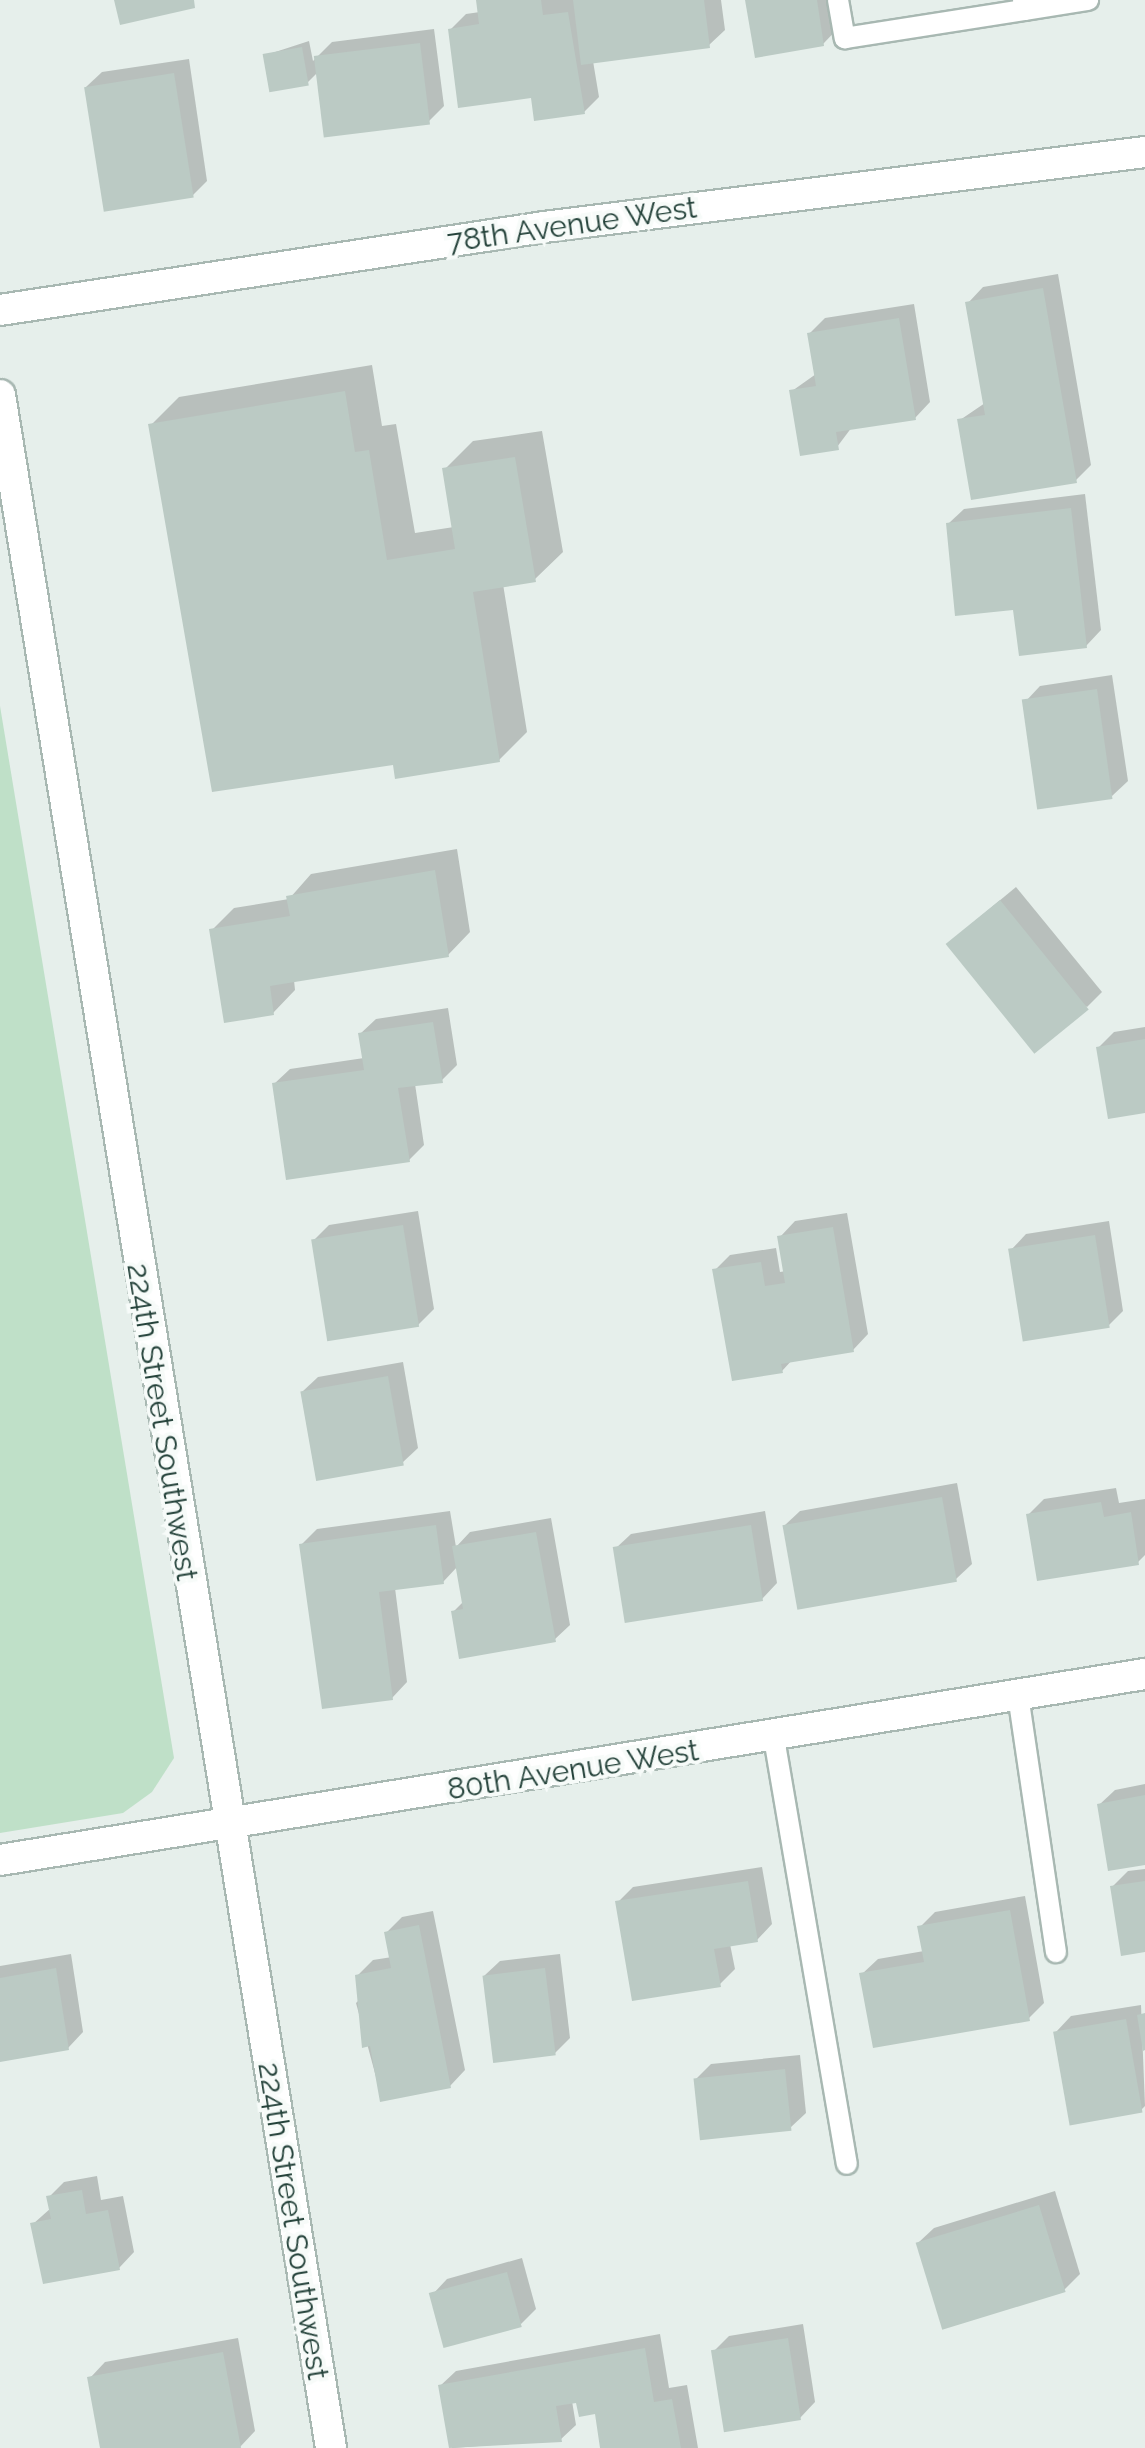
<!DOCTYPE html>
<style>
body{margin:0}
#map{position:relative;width:1145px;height:2448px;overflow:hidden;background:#e6efeb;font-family:Raleway,sans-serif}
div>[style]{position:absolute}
.green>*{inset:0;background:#bfe0c8}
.shadow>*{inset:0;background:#0003}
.building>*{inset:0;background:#bbcac4;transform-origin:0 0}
.roads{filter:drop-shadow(2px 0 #a8b8b2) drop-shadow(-2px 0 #a8b8b2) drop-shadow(0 2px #a8b8b2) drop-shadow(0 -2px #a8b8b2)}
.service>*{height:20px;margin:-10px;padding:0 10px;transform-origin:10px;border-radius:10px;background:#fff}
.minor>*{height:30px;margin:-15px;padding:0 15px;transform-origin:15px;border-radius:15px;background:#fff}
.tertiary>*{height:30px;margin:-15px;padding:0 15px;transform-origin:15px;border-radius:15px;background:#fff}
span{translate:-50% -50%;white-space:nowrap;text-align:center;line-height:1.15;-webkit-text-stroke:8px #f7fbf9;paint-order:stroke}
.street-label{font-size:30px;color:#24423a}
</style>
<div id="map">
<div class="green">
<i style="clip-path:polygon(0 706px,174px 1758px,152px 1792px,123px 1813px,0 1833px)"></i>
</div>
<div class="shadow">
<i style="clip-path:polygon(478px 0,721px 0,725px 30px,709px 45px,593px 61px,599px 97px,584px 112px,533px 95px,450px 30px,466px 14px,480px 12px)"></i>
<i style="clip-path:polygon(748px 0,842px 0,845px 21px,823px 44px)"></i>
<i style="clip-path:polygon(434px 29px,444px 106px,429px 121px,318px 72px,308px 82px,266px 55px,309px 41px,313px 61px,332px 42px)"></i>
<i style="clip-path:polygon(189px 59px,207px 181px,192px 196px,86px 87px,102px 72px)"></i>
<i style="clip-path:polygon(1058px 274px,1091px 465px,1076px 480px,960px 420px,985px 403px,968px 303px,983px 287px)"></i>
<i style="clip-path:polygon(914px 304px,930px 402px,915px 418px,852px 427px,837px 447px,792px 391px,816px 374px,809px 334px,825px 318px)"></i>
<i style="clip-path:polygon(372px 365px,382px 426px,396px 424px,415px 533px,454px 527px,445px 469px,473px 441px,542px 431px,563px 552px,535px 579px,503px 584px,527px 732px,499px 760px,395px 762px,151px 425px,179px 397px)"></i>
<i style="clip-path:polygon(1085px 494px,1101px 630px,1086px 646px,1015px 607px,948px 524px,964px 509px)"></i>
<i style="clip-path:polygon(1112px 675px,1128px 781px,1112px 796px,1025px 702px,1040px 686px)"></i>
<i style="clip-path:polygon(457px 849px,470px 932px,448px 955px,294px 980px,295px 990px,273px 1013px,212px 930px,234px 908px,289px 899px,311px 874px)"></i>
<i style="clip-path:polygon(1016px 887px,1102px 992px,1087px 1007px,964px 930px)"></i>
<i style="clip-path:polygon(448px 1008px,457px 1065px,442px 1080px,415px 1084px,424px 1145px,409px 1160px,274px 1084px,290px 1069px,364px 1058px,360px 1034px,376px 1019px)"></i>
<i style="clip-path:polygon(1145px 1027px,1145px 1111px,1098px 1048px,1114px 1032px)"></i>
<i style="clip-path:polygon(418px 1211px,434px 1309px,418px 1325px,313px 1241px,329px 1225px)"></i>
<i style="clip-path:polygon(847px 1213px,868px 1334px,853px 1350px,793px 1359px,782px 1371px,715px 1270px,730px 1255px,776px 1248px,780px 1272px,786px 1271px,780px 1237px,795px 1221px)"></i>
<i style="clip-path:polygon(1109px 1221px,1123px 1311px,1108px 1326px,1011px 1250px,1026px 1234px)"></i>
<i style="clip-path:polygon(403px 1362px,418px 1448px,402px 1463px,302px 1392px,318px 1377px)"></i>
<i style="clip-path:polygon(957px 1483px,972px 1564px,956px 1579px,784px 1526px,800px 1511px)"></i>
<i style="clip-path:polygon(1116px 1488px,1119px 1503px,1145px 1499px,1145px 1555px,1138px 1562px,1028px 1515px,1044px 1499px)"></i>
<i style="clip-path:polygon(450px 1511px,456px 1547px,470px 1532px,551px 1518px,570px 1625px,554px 1640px,454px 1611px,464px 1601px,458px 1566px,443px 1582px,395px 1588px,407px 1682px,392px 1698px,301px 1545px,317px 1529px)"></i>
<i style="clip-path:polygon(765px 1511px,777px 1583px,762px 1599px,615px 1549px,631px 1534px)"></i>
<i style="clip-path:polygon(1145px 1784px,1145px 1862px,1099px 1805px,1115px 1790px)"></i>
<i style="clip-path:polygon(762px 1867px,772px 1924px,757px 1940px,730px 1944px,735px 1969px,720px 1984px,618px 1902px,633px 1887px)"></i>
<i style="clip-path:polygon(1145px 1869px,1145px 1950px,1112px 1887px,1128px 1871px)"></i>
<i style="clip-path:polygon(1025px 1896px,1044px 2003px,1028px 2019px,862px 1974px,878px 1959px,924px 1951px,920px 1927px,935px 1912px)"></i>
<i style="clip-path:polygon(433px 1911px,465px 2070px,450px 2086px,382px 2099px,356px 2003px,362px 1997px,358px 1975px,373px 1960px,392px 1957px,387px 1932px,402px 1917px)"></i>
<i style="clip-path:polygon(71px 1954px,83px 2032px,68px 2048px,0 2059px,0 1966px)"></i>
<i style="clip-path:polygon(560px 1954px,570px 2038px,555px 2053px,484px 1976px,500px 1961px)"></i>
<i style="clip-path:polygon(1141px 2005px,1145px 2106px,1141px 2110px,1056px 2032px,1071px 2016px)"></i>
<i style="clip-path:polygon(800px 2055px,806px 2113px,790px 2128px,696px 2079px,711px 2064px)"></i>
<i style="clip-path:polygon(97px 2176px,101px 2200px,123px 2196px,134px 2252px,119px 2268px,33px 2224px,51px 2208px,49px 2197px,64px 2182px)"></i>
<i style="clip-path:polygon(1055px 2191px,1080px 2274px,1064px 2290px,918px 2243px,934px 2228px)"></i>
<i style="clip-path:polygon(522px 2258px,536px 2309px,521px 2324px,432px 2295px,447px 2279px)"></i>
<i style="clip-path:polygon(803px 2324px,815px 2402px,800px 2418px,714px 2351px,729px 2336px)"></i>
<i style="clip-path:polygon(660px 2334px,669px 2388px,687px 2385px,698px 2448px,603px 2448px,597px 2412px,578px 2400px,572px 2401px,576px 2425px,560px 2440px,452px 2448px,440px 2386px,456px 2371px)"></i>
<i style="clip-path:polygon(238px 2338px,255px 2431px,240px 2447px,103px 2448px,90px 2378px,105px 2362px)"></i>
</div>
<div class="building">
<i style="clip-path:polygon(114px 0,194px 0,195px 8px,120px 25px)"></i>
<i style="clip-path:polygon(476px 0,541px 0,543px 15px,568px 12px,585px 114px,534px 121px,531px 98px,458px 108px,448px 29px,479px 24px)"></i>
<i style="clip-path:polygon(573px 0,704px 0,710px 48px,581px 65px)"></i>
<i style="clip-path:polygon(745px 0,817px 0,824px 46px,755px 58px)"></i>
<i style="left:420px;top:43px;width:82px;height:107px;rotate:83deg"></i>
<i style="left:302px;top:47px;width:39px;height:40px;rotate:80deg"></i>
<i style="left:174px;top:73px;width:126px;height:91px;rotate:81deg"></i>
<i style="clip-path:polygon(1043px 288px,1077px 483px,971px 500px,957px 419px,985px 415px,965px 302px)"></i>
<i style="clip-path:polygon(899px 318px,916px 420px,836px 432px,839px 450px,800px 456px,789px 390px,816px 386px,807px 333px)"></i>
<i style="clip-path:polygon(345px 391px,355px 452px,369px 450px,387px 560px,455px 549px,442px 468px,515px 457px,536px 582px,473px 592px,500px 762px,395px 779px,393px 765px,212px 792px,148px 424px)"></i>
<i style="clip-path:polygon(1071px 508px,1087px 648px,1019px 656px,1013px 610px,955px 616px,946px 523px)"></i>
<i style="left:1097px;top:689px;width:111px;height:76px;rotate:82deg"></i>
<i style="clip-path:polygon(435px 870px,449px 957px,270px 986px,274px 1015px,224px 1023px,209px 929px,290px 916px,286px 896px)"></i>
<i style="left:1000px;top:900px;width:141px;height:70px;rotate:51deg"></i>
<i style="clip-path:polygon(433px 1022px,443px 1083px,398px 1088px,410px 1162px,286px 1180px,272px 1083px,364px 1070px,358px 1033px)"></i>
<i style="clip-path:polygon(1145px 1039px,1145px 1113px,1108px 1119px,1096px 1047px)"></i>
<i style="left:403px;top:1225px;width:103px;height:93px;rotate:81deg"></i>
<i style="clip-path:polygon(833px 1227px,854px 1352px,781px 1364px,783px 1373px,732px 1381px,712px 1269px,761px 1262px,765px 1286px,785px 1283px,777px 1236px)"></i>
<i style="left:1095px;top:1235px;width:94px;height:88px;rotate:81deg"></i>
<i style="left:388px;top:1376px;width:91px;height:89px;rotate:80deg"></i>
<i style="left:942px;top:1497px;width:86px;height:162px;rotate:80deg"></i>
<i style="clip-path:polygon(1101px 1502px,1104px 1517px,1131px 1512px,1139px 1565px,1037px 1581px,1026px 1514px)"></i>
<i style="clip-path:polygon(436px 1525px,444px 1584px,379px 1592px,393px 1700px,322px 1709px,299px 1544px)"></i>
<i style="left:751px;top:1525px;width:77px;height:140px;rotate:81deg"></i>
<i style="clip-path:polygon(536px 1532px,556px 1642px,459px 1659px,451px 1611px,463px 1609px,452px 1546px)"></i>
<i style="clip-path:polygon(1145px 1795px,1145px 1865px,1108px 1871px,1097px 1804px)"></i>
<i style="clip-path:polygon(748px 1881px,758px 1942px,714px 1949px,721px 1987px,632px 2001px,615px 1901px)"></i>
<i style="clip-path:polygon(1145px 1881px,1145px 1952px,1121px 1956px,1110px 1886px)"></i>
<i style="clip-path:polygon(1010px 1910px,1030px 2021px,873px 2048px,859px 1973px,924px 1962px,917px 1926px)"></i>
<i style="clip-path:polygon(419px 1925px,451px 2088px,380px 2102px,370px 2046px,362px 2048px,355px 1975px,391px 1968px,384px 1932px)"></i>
<i style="clip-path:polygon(56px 1968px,69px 2050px,0 2062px,0 1978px)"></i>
<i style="left:545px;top:1968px;width:88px;height:63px;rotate:83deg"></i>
<i style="clip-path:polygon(1145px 2013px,1145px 2050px,1143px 2051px,1137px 2015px)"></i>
<i style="left:1126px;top:2019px;width:95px;height:74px;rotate:80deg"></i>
<i style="left:785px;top:2069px;width:62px;height:92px;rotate:84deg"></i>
<i style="clip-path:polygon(82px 2190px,86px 2214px,108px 2210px,120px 2270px,43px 2284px,30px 2223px,51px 2219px,46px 2196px)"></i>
<i style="left:1039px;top:2205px;width:91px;height:129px;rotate:73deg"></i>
<i style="left:507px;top:2272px;width:57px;height:81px;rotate:75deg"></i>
<i style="left:788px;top:2338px;width:83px;height:78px;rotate:81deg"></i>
<i style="clip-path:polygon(645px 2348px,654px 2402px,672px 2399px,681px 2448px,600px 2448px,595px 2414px,579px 2417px,576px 2403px,556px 2406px,562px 2442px,449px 2448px,438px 2385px)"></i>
<i style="clip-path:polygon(223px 2352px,241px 2448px,100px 2448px,87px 2377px)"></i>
</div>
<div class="roads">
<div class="service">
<i style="left:838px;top:0;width:39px;rotate:80deg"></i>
<i style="left:845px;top:38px;width:181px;rotate:-8.9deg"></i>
<i style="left:1023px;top:0;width:10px;rotate:84deg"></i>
<i style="left:1024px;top:10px;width:65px;rotate:-8.9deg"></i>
<i style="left:1018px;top:1695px;width:260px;rotate:81.6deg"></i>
<i style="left:774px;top:1738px;width:432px;rotate:80.3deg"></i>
</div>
<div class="minor">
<i style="left:0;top:310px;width:550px;rotate:-8.67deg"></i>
<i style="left:544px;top:227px;width:606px;rotate:-7.11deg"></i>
</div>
<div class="tertiary">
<i style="left:0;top:395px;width:2080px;rotate:80.84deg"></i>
<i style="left:0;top:1860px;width:1160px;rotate:-9.23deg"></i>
</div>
</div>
<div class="street-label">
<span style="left:572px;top:225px;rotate:-8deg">78th Avenue West</span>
<span style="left:162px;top:1422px;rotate:81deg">224th Street Southwest</span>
<span style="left:573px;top:1770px;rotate:-9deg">80th Avenue West</span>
<span style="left:293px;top:2221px;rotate:81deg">224th Street Southwest</span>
</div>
</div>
